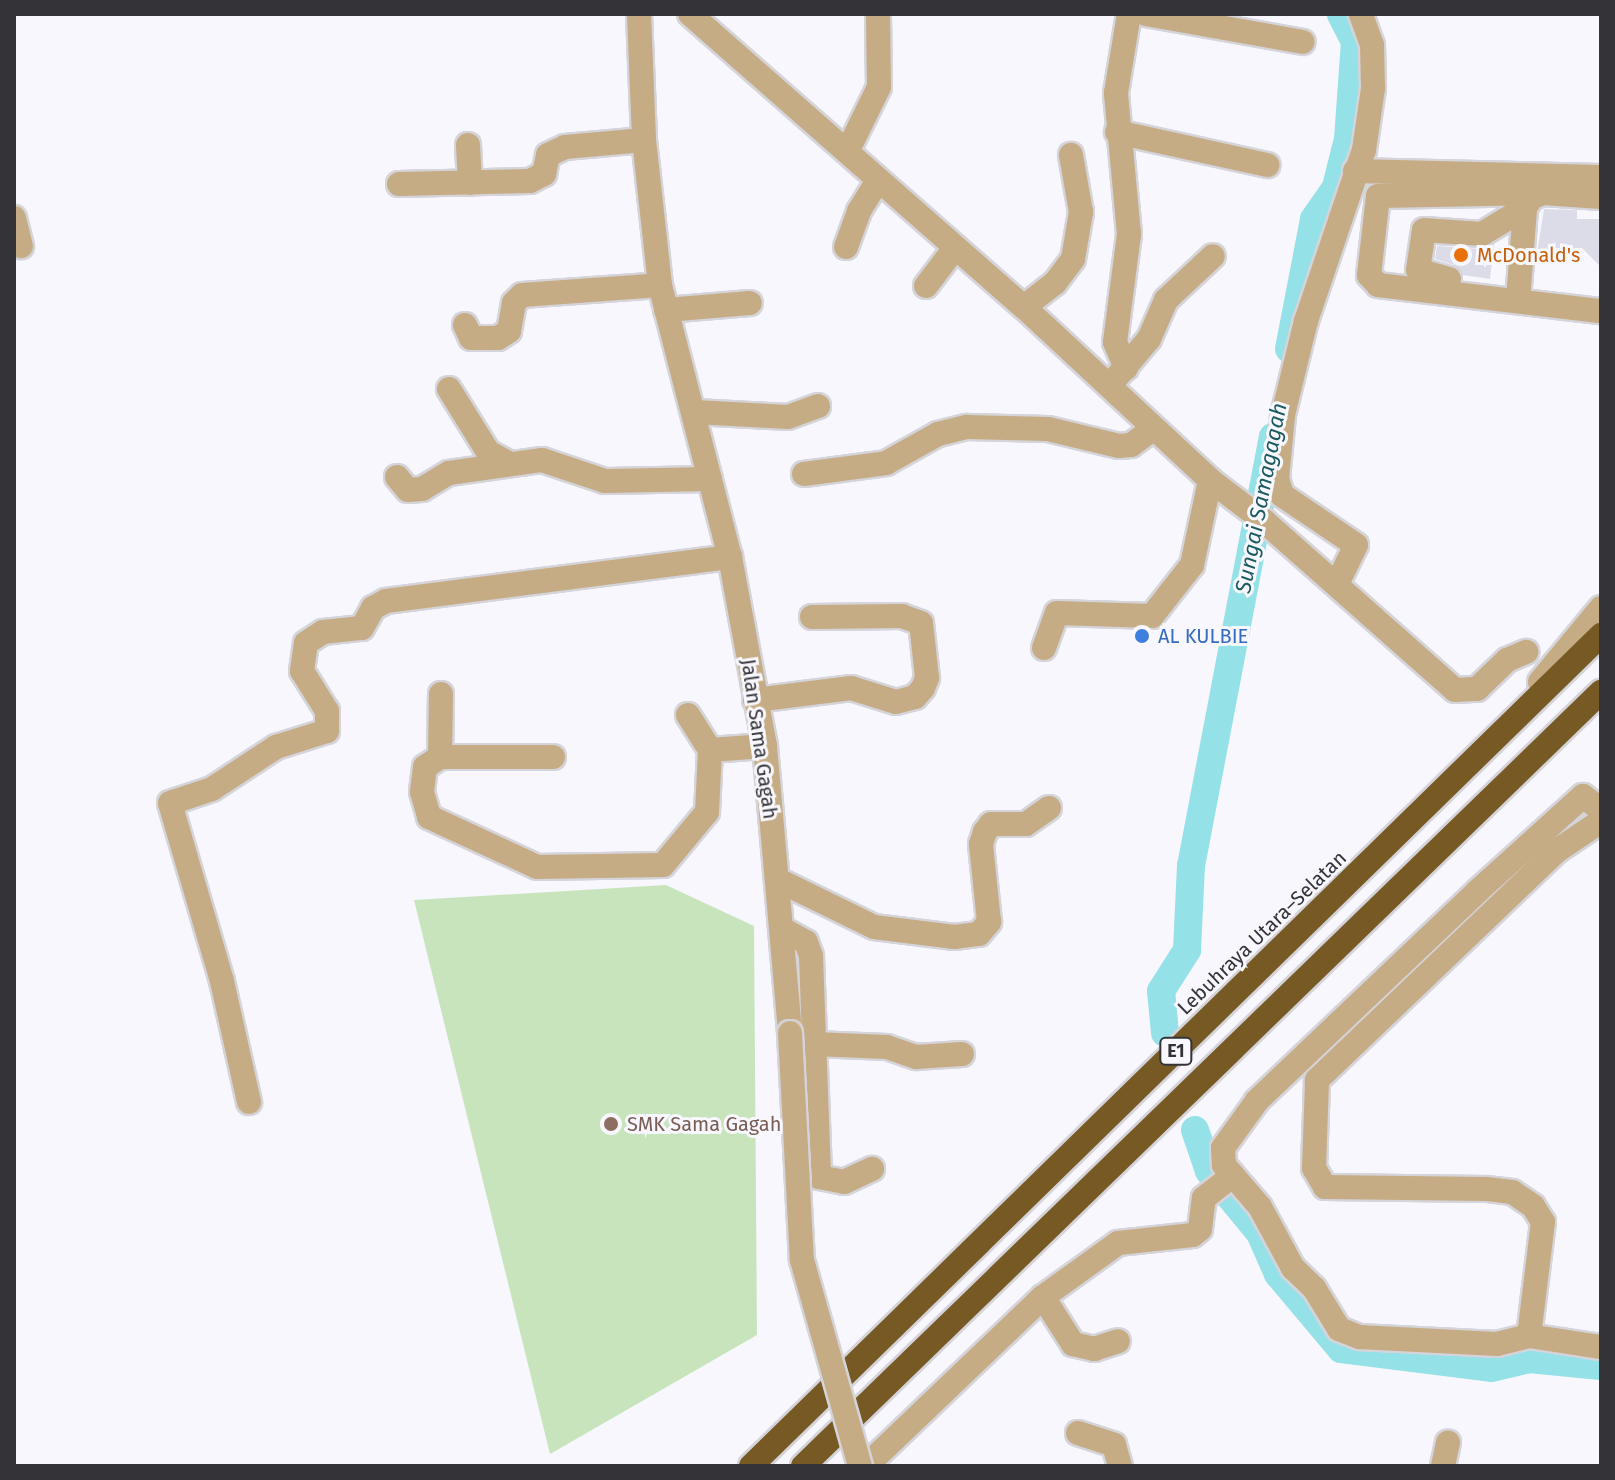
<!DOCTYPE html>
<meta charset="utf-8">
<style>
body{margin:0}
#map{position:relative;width:1615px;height:1480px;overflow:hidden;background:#f8f7fd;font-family:"Fira Sans",sans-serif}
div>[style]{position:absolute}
.green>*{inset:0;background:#c7e4bd}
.river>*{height:28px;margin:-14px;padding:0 14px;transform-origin:14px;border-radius:14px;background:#95e1e8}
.building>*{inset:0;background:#dcdbe8}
.roads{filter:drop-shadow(2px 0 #d5d4da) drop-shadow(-2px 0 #d5d4da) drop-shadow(0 2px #d5d4da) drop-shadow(0 -2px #d5d4da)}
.minor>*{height:24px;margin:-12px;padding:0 12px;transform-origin:12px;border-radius:12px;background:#c5ac84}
.highway>*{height:24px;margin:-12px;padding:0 12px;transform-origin:12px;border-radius:12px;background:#775a23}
.bridges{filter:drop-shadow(2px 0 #d5d4da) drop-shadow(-2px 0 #d5d4da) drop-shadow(0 2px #d5d4da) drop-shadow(0 -2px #d5d4da)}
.minor-bridge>*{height:24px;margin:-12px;padding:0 12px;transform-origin:12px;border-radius:12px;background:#c5ac84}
.dots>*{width:22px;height:22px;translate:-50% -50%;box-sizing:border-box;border:4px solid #f8f7fd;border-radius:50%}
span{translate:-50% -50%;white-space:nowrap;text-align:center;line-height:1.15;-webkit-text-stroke:6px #f8f7fd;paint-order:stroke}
.shield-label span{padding:2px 6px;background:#f8f7fd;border:2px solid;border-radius:6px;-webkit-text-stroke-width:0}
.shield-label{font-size:18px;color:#333338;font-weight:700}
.food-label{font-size:20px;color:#c56008}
.left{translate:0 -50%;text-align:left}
.shop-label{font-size:20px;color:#366cbe}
.street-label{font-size:20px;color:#333338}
.education-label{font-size:20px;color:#785e54}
.water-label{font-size:22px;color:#1a5a60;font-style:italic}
.frame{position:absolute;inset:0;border:16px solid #333338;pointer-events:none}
</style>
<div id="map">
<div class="green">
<i style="clip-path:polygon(666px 885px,754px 926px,757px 1335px,550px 1454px,414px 900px)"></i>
</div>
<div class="river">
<i style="left:1289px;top:349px;width:132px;rotate:-79.1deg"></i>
<i style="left:1314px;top:219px;width:39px;rotate:-55deg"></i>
<i style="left:1336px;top:187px;width:49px;rotate:-76deg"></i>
<i style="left:1348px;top:139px;width:97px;rotate:-85.9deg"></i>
<i style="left:1355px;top:42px;width:31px;rotate:-117deg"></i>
<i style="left:1165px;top:1033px;width:42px;rotate:-95.4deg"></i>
<i style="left:1161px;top:991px;width:49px;rotate:-57.6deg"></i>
<i style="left:1187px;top:950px;width:84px;rotate:-87.3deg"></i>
<i style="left:1191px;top:866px;width:437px;rotate:-79.2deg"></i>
<i style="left:1195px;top:1130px;width:43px;rotate:71.1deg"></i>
<i style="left:1209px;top:1171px;width:80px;rotate:50.6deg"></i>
<i style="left:1260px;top:1233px;width:45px;rotate:66.3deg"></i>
<i style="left:1278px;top:1274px;width:98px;rotate:50deg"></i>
<i style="left:1341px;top:1349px;width:151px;rotate:7.2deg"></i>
<i style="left:1491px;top:1368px;width:39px;rotate:-13deg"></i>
<i style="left:1529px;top:1359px;width:72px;rotate:5.6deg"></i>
</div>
<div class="building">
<i style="clip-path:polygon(1544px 209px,1577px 210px,1577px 219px,1601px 219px,1601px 267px,1582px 248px,1552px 248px,1549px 260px,1536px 260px)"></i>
<i style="clip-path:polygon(1494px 244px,1490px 279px,1463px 275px,1454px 265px,1435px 259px,1437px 246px,1481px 249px)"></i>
</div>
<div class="roads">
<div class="minor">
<i style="left:639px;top:14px;width:126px;rotate:87.7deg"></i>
<i style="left:644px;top:140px;width:146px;rotate:83.7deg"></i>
<i style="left:660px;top:285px;width:281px;rotate:75.6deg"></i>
<i style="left:730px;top:557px;width:192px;rotate:79.5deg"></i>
<i style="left:765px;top:746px;width:288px;rotate:85deg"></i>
<i style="left:690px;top:14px;width:444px;rotate:41.3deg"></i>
<i style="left:1024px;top:307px;width:254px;rotate:42.9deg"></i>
<i style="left:1210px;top:480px;width:68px;rotate:37.2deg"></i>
<i style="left:1264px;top:521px;width:255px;rotate:41.5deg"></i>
<i style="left:1455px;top:690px;width:22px;rotate:-3deg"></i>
<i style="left:1477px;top:689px;width:42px;rotate:-44deg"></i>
<i style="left:1507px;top:660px;width:21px;rotate:-23deg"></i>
<i style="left:1146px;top:14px;width:159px;rotate:10.1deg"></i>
<i style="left:1117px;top:132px;width:154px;rotate:12.4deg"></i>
<i style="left:468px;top:145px;width:38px;rotate:87deg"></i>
<i style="left:848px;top:150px;width:70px;rotate:-63.8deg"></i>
<i style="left:879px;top:87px;width:70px;rotate:-90.8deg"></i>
<i style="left:1355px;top:171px;width:246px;rotate:1.4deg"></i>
<i style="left:399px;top:184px;width:131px;rotate:-1.3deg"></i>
<i style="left:530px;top:181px;width:16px;rotate:-27deg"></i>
<i style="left:544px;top:174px;width:19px;rotate:-78deg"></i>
<i style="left:548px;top:155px;width:19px;rotate:-25deg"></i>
<i style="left:565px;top:147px;width:79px;rotate:-5.1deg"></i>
<i style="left:1543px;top:193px;width:165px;rotate:179deg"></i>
<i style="left:1378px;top:196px;width:80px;rotate:96.5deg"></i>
<i style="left:1369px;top:275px;width:13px;rotate:48deg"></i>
<i style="left:1378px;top:285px;width:225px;rotate:6.7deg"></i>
<i style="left:14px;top:218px;width:29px;rotate:76deg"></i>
<i style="left:846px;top:247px;width:38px;rotate:-70deg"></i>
<i style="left:859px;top:211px;width:36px;rotate:-58deg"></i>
<i style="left:1449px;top:279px;width:32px;rotate:-164deg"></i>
<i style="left:1418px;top:270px;width:40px;rotate:-81.5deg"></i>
<i style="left:1424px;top:230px;width:58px;rotate:3.9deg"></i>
<i style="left:1482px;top:234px;width:50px;rotate:-31.2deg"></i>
<i style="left:926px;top:286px;width:48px;rotate:-52.7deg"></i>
<i style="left:1518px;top:300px;width:92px;rotate:-85.6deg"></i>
<i style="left:1525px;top:208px;width:12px;rotate:-59deg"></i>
<i style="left:1531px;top:198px;width:13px;rotate:-23deg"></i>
<i style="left:1543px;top:193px;width:58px;rotate:3.9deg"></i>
<i style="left:1024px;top:307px;width:39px;rotate:-38deg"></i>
<i style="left:1055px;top:283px;width:30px;rotate:-53deg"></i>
<i style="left:1073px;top:259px;width:48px;rotate:-80.3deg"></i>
<i style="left:1081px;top:212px;width:58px;rotate:-100deg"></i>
<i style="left:666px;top:310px;width:84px;rotate:-4.8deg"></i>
<i style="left:465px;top:325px;width:14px;rotate:65deg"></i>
<i style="left:471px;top:338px;width:27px"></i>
<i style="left:498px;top:338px;width:13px;rotate:-32deg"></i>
<i style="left:509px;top:331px;width:28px;rotate:-80deg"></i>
<i style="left:514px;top:303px;width:11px;rotate:-45deg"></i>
<i style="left:522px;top:295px;width:138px;rotate:-4.1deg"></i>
<i style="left:1126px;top:368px;width:28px;rotate:-113deg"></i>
<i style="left:1115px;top:342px;width:109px;rotate:-82.6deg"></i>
<i style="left:1129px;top:234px;width:142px;rotate:-95.3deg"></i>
<i style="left:1116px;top:93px;width:80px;rotate:-80.7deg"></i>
<i style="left:1116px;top:378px;width:51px;rotate:-49.8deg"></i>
<i style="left:1149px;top:339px;width:43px;rotate:-66.4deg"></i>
<i style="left:1166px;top:300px;width:64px;rotate:-43.1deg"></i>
<i style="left:449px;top:389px;width:74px;rotate:58.2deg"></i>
<i style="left:488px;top:452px;width:24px;rotate:28deg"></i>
<i style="left:695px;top:412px;width:93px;rotate:3.1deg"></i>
<i style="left:788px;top:417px;width:32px;rotate:-20deg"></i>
<i style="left:804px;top:474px;width:83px;rotate:-7.6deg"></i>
<i style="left:886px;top:463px;width:60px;rotate:-29.1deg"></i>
<i style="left:938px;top:434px;width:30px;rotate:-14deg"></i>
<i style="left:967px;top:427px;width:81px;rotate:1.4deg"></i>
<i style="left:1048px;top:429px;width:73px;rotate:13.5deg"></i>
<i style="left:1119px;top:446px;width:12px;rotate:-5deg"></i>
<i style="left:1131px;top:445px;width:27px;rotate:-36deg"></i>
<i style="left:397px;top:477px;width:17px;rotate:50deg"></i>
<i style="left:408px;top:490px;width:14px;rotate:-4deg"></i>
<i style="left:422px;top:489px;width:31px;rotate:-31deg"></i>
<i style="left:449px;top:473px;width:94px;rotate:-8deg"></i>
<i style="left:542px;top:460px;width:66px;rotate:18.4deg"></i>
<i style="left:605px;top:481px;width:105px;rotate:-1.1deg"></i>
<i style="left:1337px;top:584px;width:43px;rotate:-64deg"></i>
<i style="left:1356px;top:545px;width:89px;rotate:-146deg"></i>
<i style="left:1282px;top:495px;width:17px;rotate:-107deg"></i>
<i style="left:1277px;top:479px;width:64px;rotate:-84.6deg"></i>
<i style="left:1283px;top:415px;width:97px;rotate:-76.3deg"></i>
<i style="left:1306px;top:321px;width:181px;rotate:-71.3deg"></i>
<i style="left:1364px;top:150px;width:63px;rotate:-81.7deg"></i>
<i style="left:1373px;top:88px;width:43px;rotate:-91.3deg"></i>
<i style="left:1372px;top:45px;width:33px;rotate:-110deg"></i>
<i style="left:1044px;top:648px;width:37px;rotate:-70deg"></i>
<i style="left:1057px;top:613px;width:95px;rotate:1.8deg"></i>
<i style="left:1152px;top:616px;width:65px;rotate:-51.9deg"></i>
<i style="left:1192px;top:565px;width:87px;rotate:-78deg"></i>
<i style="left:1540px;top:682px;width:96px;rotate:-50.5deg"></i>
<i style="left:441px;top:694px;width:63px;rotate:90.9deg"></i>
<i style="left:440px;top:757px;width:18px;rotate:146deg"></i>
<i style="left:425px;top:767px;width:25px;rotate:97deg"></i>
<i style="left:422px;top:792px;width:26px;rotate:74deg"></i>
<i style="left:429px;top:817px;width:119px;rotate:24.8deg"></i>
<i style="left:537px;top:867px;width:126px;rotate:-0.9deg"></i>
<i style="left:663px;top:865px;width:69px;rotate:-50.3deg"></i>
<i style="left:707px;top:812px;width:62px;rotate:-87.2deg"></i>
<i style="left:710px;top:750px;width:55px;rotate:-4.2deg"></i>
<i style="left:755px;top:700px;width:97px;rotate:-7.1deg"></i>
<i style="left:851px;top:688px;width:47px;rotate:17.3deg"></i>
<i style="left:896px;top:702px;width:20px;rotate:-15deg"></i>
<i style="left:915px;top:697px;width:12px;rotate:-48deg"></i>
<i style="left:923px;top:688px;width:11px;rotate:-68deg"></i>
<i style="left:927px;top:678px;width:55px;rotate:-96.2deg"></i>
<i style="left:921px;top:623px;width:20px;rotate:-160deg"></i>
<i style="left:902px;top:616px;width:90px;rotate:179.4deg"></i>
<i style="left:688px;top:715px;width:41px;rotate:57.8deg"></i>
<i style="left:440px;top:757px;width:113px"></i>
<i style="left:1601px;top:810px;width:23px;rotate:-142deg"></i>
<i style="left:1583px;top:796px;width:142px;rotate:137.9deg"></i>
<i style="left:1478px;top:891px;width:305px;rotate:136.5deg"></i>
<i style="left:1257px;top:1101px;width:58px;rotate:125.9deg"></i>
<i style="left:1223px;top:1148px;width:17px;rotate:87deg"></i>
<i style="left:1224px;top:1165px;width:55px;rotate:49.4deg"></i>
<i style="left:1260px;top:1207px;width:69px;rotate:61.6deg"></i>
<i style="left:1293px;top:1268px;width:29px;rotate:44deg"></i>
<i style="left:1314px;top:1288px;width:48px;rotate:58.6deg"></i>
<i style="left:1339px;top:1329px;width:22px;rotate:22deg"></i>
<i style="left:1359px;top:1337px;width:138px;rotate:2.9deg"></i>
<i style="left:1497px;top:1344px;width:33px;rotate:-14deg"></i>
<i style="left:1529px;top:1336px;width:73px;rotate:8.7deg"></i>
<i style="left:778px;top:880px;width:107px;rotate:26.1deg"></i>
<i style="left:874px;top:927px;width:81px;rotate:7.1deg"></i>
<i style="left:954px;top:937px;width:25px;rotate:-7deg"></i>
<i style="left:979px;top:934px;width:16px;rotate:-50deg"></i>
<i style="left:989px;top:922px;width:78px;rotate:-95.9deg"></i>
<i style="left:981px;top:844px;width:13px;rotate:-72deg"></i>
<i style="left:985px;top:832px;width:10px;rotate:-53deg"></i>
<i style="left:991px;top:824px;width:35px"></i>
<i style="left:1026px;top:824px;width:28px;rotate:-35deg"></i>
<i style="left:784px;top:930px;width:25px;rotate:29deg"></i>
<i style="left:806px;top:942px;width:15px;rotate:70deg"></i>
<i style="left:811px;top:956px;width:221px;rotate:87.9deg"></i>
<i style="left:819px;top:1177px;width:25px;rotate:11deg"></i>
<i style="left:844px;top:1182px;width:31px;rotate:-25deg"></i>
<i style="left:814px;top:1044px;width:73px;rotate:2.4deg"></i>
<i style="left:887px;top:1047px;width:31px;rotate:19deg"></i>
<i style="left:916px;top:1057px;width:46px;rotate:-3.7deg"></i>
<i style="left:249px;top:1102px;width:124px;rotate:-102.6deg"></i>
<i style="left:222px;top:981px;width:185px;rotate:-106.3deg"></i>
<i style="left:170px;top:803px;width:44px;rotate:-18.4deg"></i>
<i style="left:212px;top:789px;width:77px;rotate:-33.3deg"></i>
<i style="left:276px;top:747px;width:53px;rotate:-17.4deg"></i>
<i style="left:327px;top:731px;width:20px;rotate:-90deg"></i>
<i style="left:327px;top:711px;width:47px;rotate:-122deg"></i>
<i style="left:302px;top:671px;width:28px;rotate:-82deg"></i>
<i style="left:306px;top:643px;width:20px;rotate:-33deg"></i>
<i style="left:323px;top:632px;width:39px;rotate:-6deg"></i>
<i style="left:362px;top:628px;width:23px;rotate:-61deg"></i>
<i style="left:373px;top:608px;width:15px;rotate:-28deg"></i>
<i style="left:386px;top:601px;width:347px;rotate:-7.3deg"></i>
<i style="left:1043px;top:1297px;width:56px;rotate:57.4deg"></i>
<i style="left:1073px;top:1344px;width:22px;rotate:13deg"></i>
<i style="left:1094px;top:1349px;width:25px;rotate:-18deg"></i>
<i style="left:1529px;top:1336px;width:115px;rotate:-83deg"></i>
<i style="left:1543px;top:1222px;width:19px;rotate:-122deg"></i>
<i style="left:1533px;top:1206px;width:25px;rotate:-146deg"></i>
<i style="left:1512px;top:1192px;width:26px;rotate:-173deg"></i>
<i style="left:1486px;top:1189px;width:161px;rotate:-179.3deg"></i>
<i style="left:1325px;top:1187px;width:22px;rotate:-120deg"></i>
<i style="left:1314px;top:1168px;width:88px;rotate:-88deg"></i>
<i style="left:1317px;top:1080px;width:333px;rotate:-43.7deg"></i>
<i style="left:1558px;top:850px;width:52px;rotate:-34deg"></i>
<i style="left:1078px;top:1433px;width:38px;rotate:18deg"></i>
<i style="left:1114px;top:1445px;width:22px;rotate:74deg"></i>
<i style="left:866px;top:1466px;width:245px;rotate:-43.7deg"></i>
<i style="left:1043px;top:1297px;width:92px;rotate:-35.8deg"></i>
<i style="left:1118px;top:1243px;width:75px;rotate:-6.1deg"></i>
<i style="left:1193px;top:1235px;width:9px;rotate:-41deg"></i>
<i style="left:1200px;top:1229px;width:31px;rotate:-83deg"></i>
<i style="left:1204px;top:1198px;width:36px;rotate:-38deg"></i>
<i style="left:1443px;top:1466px;width:24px;rotate:-78deg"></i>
</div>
<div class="highway">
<i style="left:751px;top:1466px;width:1189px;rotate:-44.35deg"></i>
<i style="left:803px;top:1466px;width:1112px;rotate:-44.13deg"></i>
</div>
</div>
<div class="bridges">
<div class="minor-bridge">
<i style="left:790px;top:1033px;width:227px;rotate:87deg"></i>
<i style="left:802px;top:1260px;width:214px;rotate:74.3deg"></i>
</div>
</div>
<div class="dots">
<i style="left:1461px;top:255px;background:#e8710a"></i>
<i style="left:1142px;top:636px;background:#3f7fe0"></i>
<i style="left:611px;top:1124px;background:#8d6e63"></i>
</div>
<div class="shield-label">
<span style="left:1176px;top:1051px">E1</span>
</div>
<div class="food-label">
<span class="left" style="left:1477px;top:255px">McDonald's</span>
</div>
<div class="shop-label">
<span class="left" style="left:1158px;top:636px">AL KULBIE</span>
</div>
<div class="street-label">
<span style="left:759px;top:739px;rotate:82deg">Jalan Sama Gagah</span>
<span style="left:1262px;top:933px;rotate:-44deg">Lebuhraya Utara–Selatan</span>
</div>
<div class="education-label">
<span class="left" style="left:627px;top:1124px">SMK Sama Gagah</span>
</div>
<div class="water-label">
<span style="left:1261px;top:498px;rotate:-79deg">Sungai Samagagah</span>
</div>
<div class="frame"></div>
</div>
